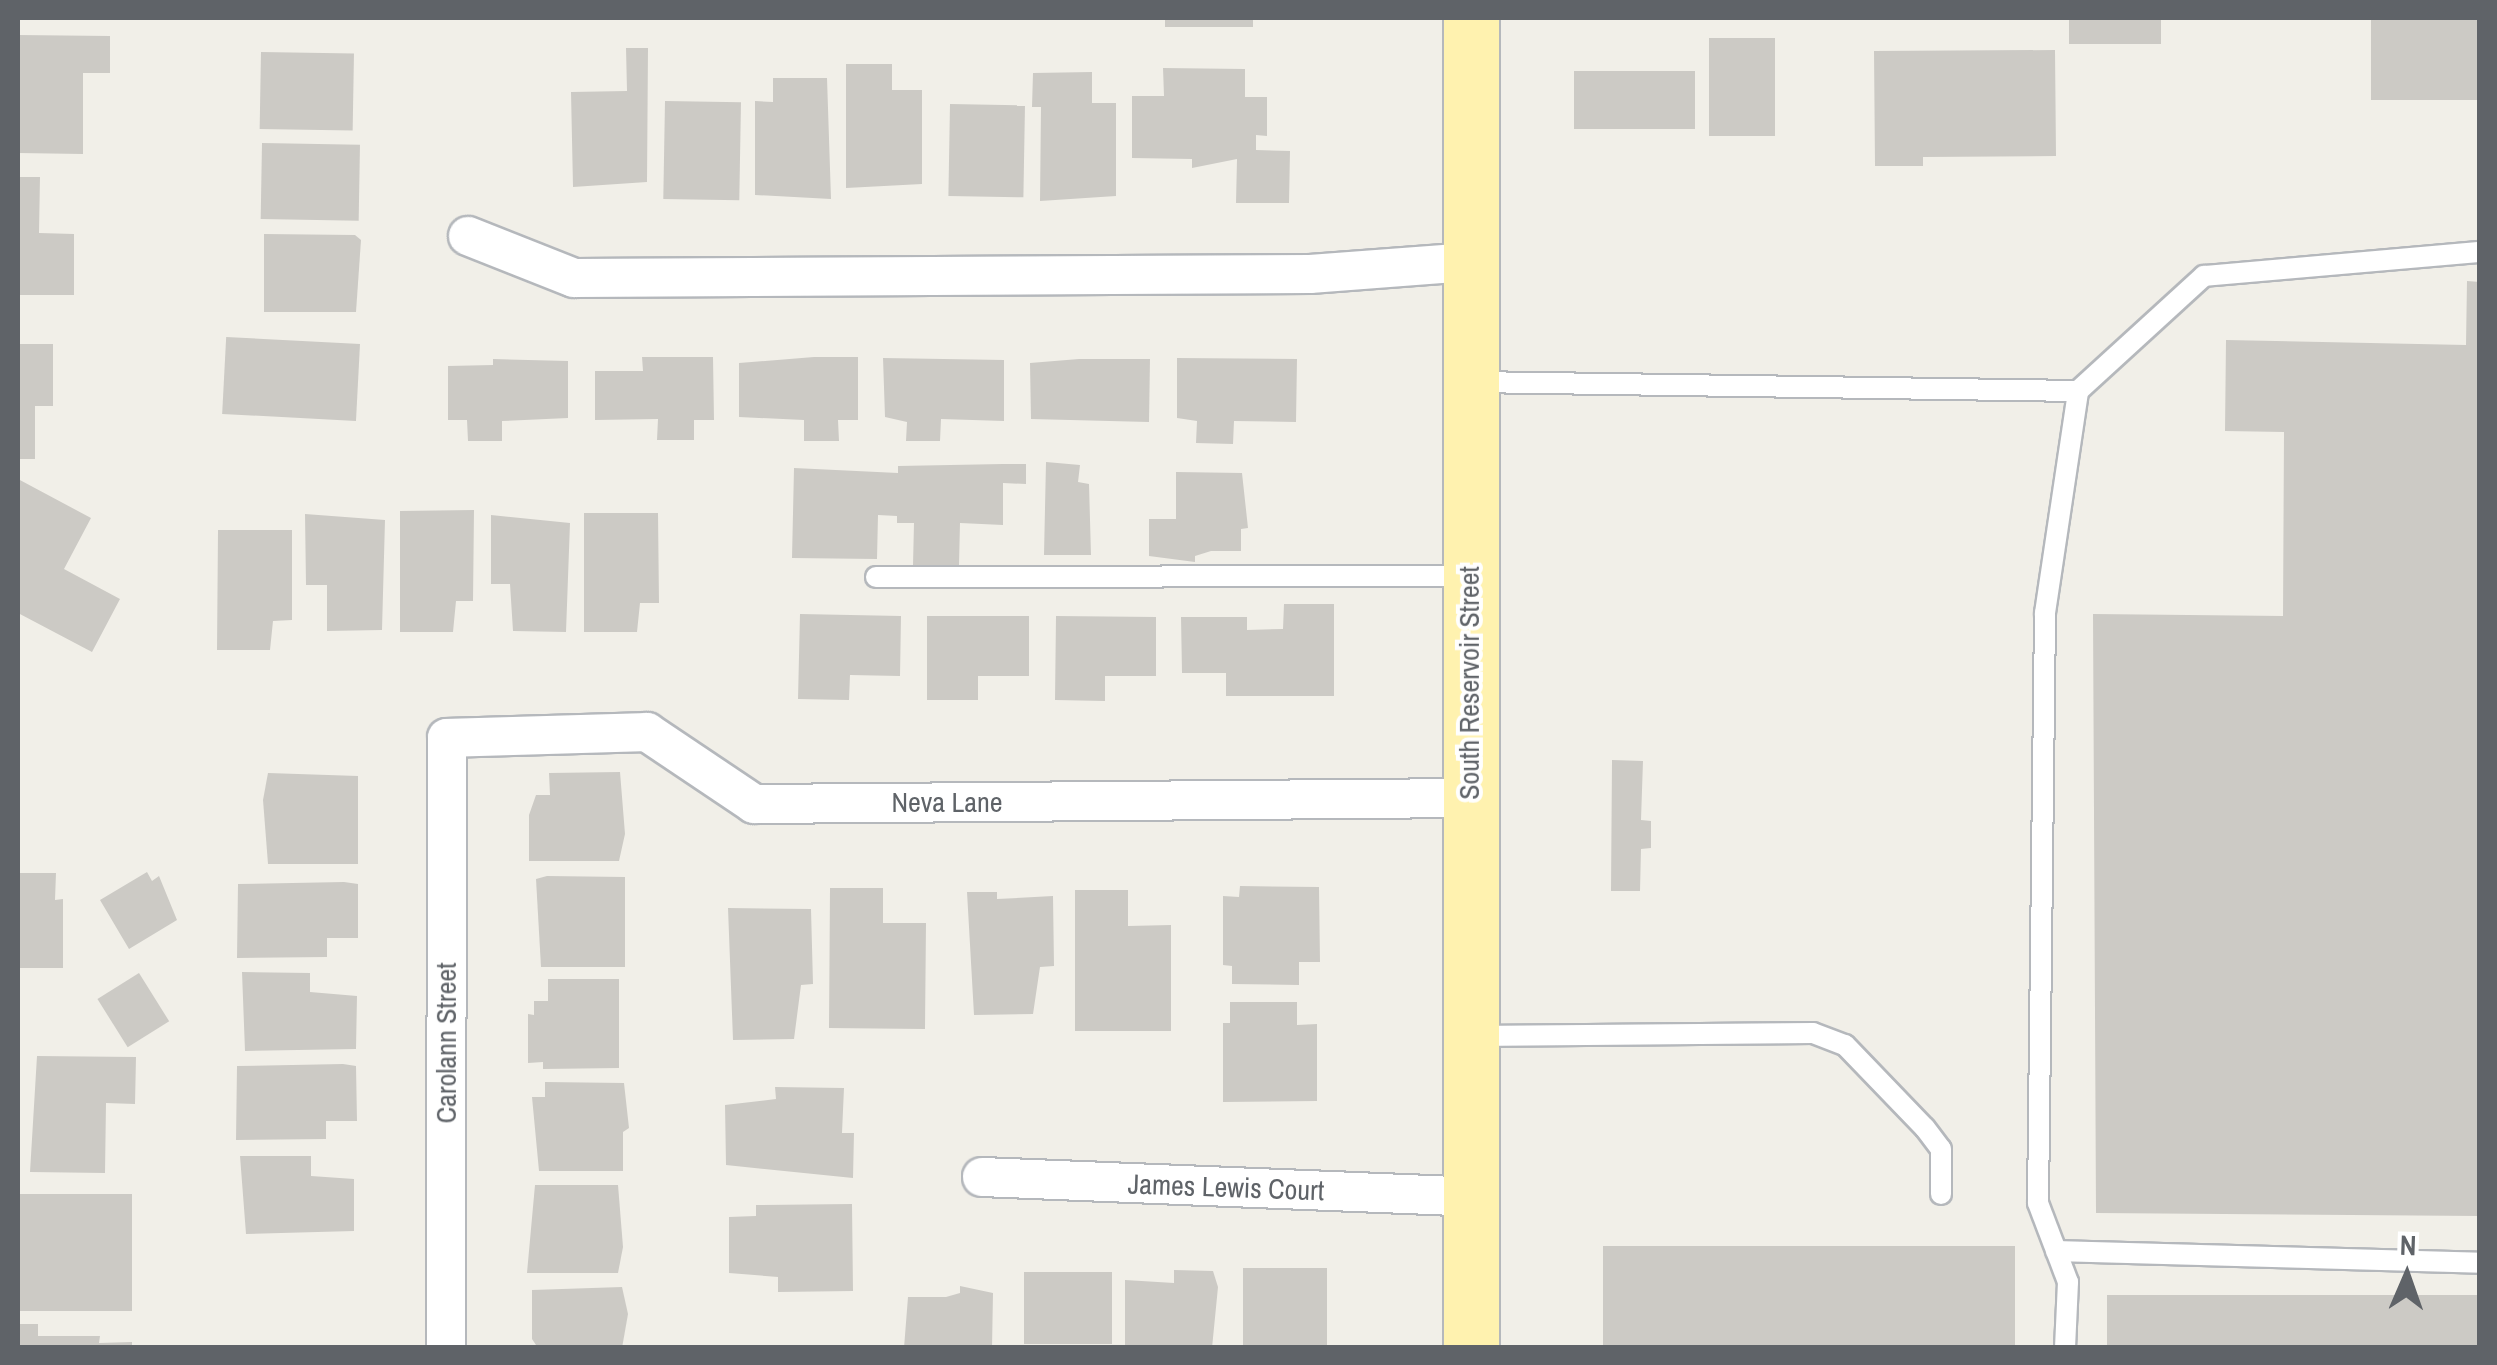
<!DOCTYPE html>
<style>
body{margin:0}
#map{position:relative;width:2497px;height:1365px;overflow:hidden;background:#f1efe8;font-family:"Archivo Narrow",sans-serif}
div>[style]{position:absolute}
.building>*{inset:0;background:#cccac5;transform-origin:0 0}
.roads{filter:drop-shadow(2px 0 #b5b8bc) drop-shadow(-2px 0 #b5b8bc) drop-shadow(0 2px #b5b8bc) drop-shadow(0 -2px #b5b8bc)}
.service>*{height:20px;margin:-10px;padding:0 10px;transform-origin:10px;border-radius:10px;background:#fff}
.minor>*{height:38px;margin:-19px;padding:0 19px;transform-origin:19px;border-radius:19px;background:#fff}
.primary>*{height:55px;margin:-27.5px;padding:0 27.5px;transform-origin:27.5px;border-radius:27.5px;background:#fff2af}
span{translate:-50% -50%;white-space:nowrap;text-align:center;line-height:1.15;-webkit-text-stroke:8px #fff;paint-order:stroke}
.street-label{font-size:28px;color:#5f6368}
.frame{position:absolute;inset:0;border:20px solid #5f6368;pointer-events:none}
.north{position:absolute;left:2357px;top:1225px;width:100px;height:100px;-webkit-text-stroke:8px #fff;paint-order:stroke;rotate:2deg;font-size:28px;font-weight:700;line-height:40px;text-align:center;color:#5f6368}
.north::after{content:'';display:block;margin:auto;width:35px;height:45px;background:#5f6368;clip-path:polygon(50% 0,100% 100%,50% 72%,0 100%)}
</style>
<div id="map">
<div class="building">
<i style="left:1165px;top:18px;width:88px;height:9px"></i>
<i style="left:2069px;top:18px;width:92px;height:26px"></i>
<i style="left:2371px;top:18px;width:109px;height:82px"></i>
<i style="clip-path:polygon(18px 35px,110px 36px,110px 73px,83px 73px,83px 154px,18px 153px)"></i>
<i style="left:1709px;top:38px;width:66px;height:98px"></i>
<i style="clip-path:polygon(626px 48px,648px 48px,647px 182px,573px 187px,571px 92px,627px 91px)"></i>
<i style="clip-path:polygon(2055px 50px,2056px 156px,1923px 157px,1923px 166px,1875px 166px,1874px 51px)"></i>
<i style="left:261px;top:52px;width:93px;height:77px;rotate:1deg"></i>
<i style="clip-path:polygon(846px 64px,892px 64px,892px 90px,922px 90px,922px 184px,846px 188px)"></i>
<i style="clip-path:polygon(1163px 68px,1245px 69px,1245px 97px,1267px 97px,1267px 136px,1256px 135px,1256px 150px,1290px 151px,1289px 203px,1236px 203px,1237px 159px,1192px 168px,1192px 159px,1132px 158px,1132px 96px,1164px 96px)"></i>
<i style="left:1574px;top:71px;width:121px;height:58px"></i>
<i style="clip-path:polygon(1092px 72px,1092px 103px,1116px 103px,1116px 196px,1040px 201px,1041px 107px,1032px 107px,1033px 73px)"></i>
<i style="clip-path:polygon(773px 78px,827px 78px,831px 199px,755px 195px,755px 101px,773px 102px)"></i>
<i style="left:665px;top:101px;width:76px;height:98px;rotate:1deg"></i>
<i style="left:950px;top:104px;width:75px;height:92px;rotate:1deg"></i>
<i style="left:262px;top:143px;width:98px;height:76px;rotate:1deg"></i>
<i style="clip-path:polygon(18px 177px,40px 177px,39px 233px,74px 234px,74px 295px,18px 295px)"></i>
<i style="clip-path:polygon(264px 234px,355px 235px,361px 240px,356px 312px,264px 312px)"></i>
<i style="clip-path:polygon(2467px 281px,2480px 282px,2480px 1216px,2096px 1213px,2093px 614px,2283px 616px,2284px 432px,2225px 431px,2226px 340px,2466px 345px)"></i>
<i style="clip-path:polygon(18px 344px,53px 344px,53px 406px,35px 406px,35px 459px,18px 459px)"></i>
<i style="left:360px;top:344px;width:77px;height:134px;rotate:93deg"></i>
<i style="clip-path:polygon(642px 357px,713px 357px,714px 420px,694px 420px,694px 440px,657px 440px,658px 419px,595px 420px,595px 371px,643px 371px)"></i>
<i style="clip-path:polygon(814px 357px,858px 357px,858px 420px,838px 420px,839px 441px,804px 441px,804px 420px,739px 417px,739px 363px)"></i>
<i style="clip-path:polygon(883px 358px,1004px 360px,1004px 421px,941px 419px,940px 441px,906px 441px,907px 422px,885px 417px)"></i>
<i style="clip-path:polygon(1177px 358px,1297px 359px,1296px 422px,1234px 421px,1233px 444px,1196px 443px,1197px 421px,1177px 418px)"></i>
<i style="clip-path:polygon(493px 359px,568px 361px,568px 418px,502px 421px,502px 441px,468px 441px,467px 420px,448px 420px,448px 366px,493px 365px)"></i>
<i style="clip-path:polygon(1079px 359px,1150px 359px,1149px 422px,1031px 419px,1030px 363px)"></i>
<i style="clip-path:polygon(1046px 462px,1080px 465px,1078px 482px,1089px 484px,1091px 555px,1044px 555px)"></i>
<i style="clip-path:polygon(1003px 464px,1026px 464px,1026px 484px,1003px 483px,1003px 525px,960px 523px,959px 565px,913px 565px,914px 523px,897px 523px,897px 516px,878px 515px,877px 559px,792px 558px,794px 468px,898px 473px,898px 466px)"></i>
<i style="clip-path:polygon(1176px 472px,1242px 473px,1248px 528px,1241px 529px,1241px 551px,1211px 551px,1195px 556px,1195px 562px,1149px 556px,1149px 519px,1176px 519px)"></i>
<i style="clip-path:polygon(18px 479px,91px 518px,64px 569px,120px 599px,92px 652px,18px 613px)"></i>
<i style="clip-path:polygon(474px 510px,473px 601px,456px 601px,453px 632px,400px 632px,400px 511px)"></i>
<i style="clip-path:polygon(584px 513px,658px 513px,659px 603px,640px 603px,637px 632px,584px 632px)"></i>
<i style="clip-path:polygon(305px 514px,385px 520px,382px 630px,327px 631px,327px 585px,306px 585px)"></i>
<i style="clip-path:polygon(491px 515px,570px 523px,566px 632px,513px 631px,510px 584px,491px 584px)"></i>
<i style="clip-path:polygon(218px 530px,292px 530px,292px 620px,273px 621px,270px 650px,217px 650px)"></i>
<i style="clip-path:polygon(1284px 604px,1334px 604px,1334px 696px,1226px 696px,1226px 673px,1182px 673px,1181px 617px,1247px 617px,1247px 630px,1283px 629px)"></i>
<i style="clip-path:polygon(800px 614px,901px 616px,900px 676px,850px 675px,849px 700px,798px 699px)"></i>
<i style="clip-path:polygon(927px 616px,1029px 616px,1029px 676px,978px 676px,978px 700px,927px 700px)"></i>
<i style="clip-path:polygon(1056px 616px,1156px 617px,1156px 676px,1105px 676px,1105px 701px,1055px 700px)"></i>
<i style="clip-path:polygon(1612px 760px,1643px 761px,1641px 820px,1651px 821px,1651px 848px,1641px 849px,1640px 891px,1611px 891px)"></i>
<i style="clip-path:polygon(620px 772px,625px 834px,619px 861px,529px 861px,529px 815px,536px 795px,550px 795px,549px 773px)"></i>
<i style="clip-path:polygon(268px 773px,358px 776px,358px 864px,268px 864px,263px 800px)"></i>
<i style="clip-path:polygon(147px 872px,152px 881px,159px 876px,177px 920px,129px 949px,100px 900px)"></i>
<i style="clip-path:polygon(20px 873px,56px 873px,55px 900px,63px 899px,63px 968px,18px 968px)"></i>
<i style="clip-path:polygon(547px 876px,625px 877px,625px 967px,541px 967px,536px 879px)"></i>
<i style="clip-path:polygon(344px 882px,358px 884px,358px 938px,327px 938px,327px 957px,237px 958px,238px 884px)"></i>
<i style="clip-path:polygon(1240px 886px,1319px 887px,1320px 962px,1299px 962px,1299px 985px,1232px 984px,1232px 966px,1223px 965px,1223px 896px,1239px 897px)"></i>
<i style="clip-path:polygon(830px 888px,883px 888px,883px 923px,926px 923px,925px 1029px,829px 1028px)"></i>
<i style="clip-path:polygon(1075px 890px,1128px 890px,1128px 926px,1171px 925px,1171px 1031px,1075px 1031px)"></i>
<i style="clip-path:polygon(967px 892px,997px 892px,997px 899px,1053px 896px,1054px 966px,1040px 967px,1033px 1014px,974px 1015px)"></i>
<i style="clip-path:polygon(728px 908px,811px 909px,813px 984px,801px 985px,794px 1039px,733px 1040px)"></i>
<i style="clip-path:polygon(242px 972px,310px 973px,310px 992px,357px 996px,356px 1049px,245px 1051px)"></i>
<i style="left:139px;top:973px;width:57px;height:49px;rotate:58deg"></i>
<i style="clip-path:polygon(548px 979px,619px 979px,619px 1068px,543px 1069px,543px 1062px,528px 1063px,528px 1014px,534px 1015px,534px 1001px,548px 1001px)"></i>
<i style="clip-path:polygon(1230px 1002px,1297px 1002px,1297px 1025px,1317px 1024px,1317px 1101px,1223px 1102px,1223px 1023px,1230px 1023px)"></i>
<i style="clip-path:polygon(37px 1056px,136px 1057px,135px 1104px,106px 1103px,105px 1173px,30px 1172px)"></i>
<i style="clip-path:polygon(343px 1064px,356px 1066px,357px 1121px,326px 1121px,326px 1139px,236px 1140px,237px 1066px)"></i>
<i style="clip-path:polygon(545px 1082px,624px 1083px,629px 1128px,623px 1132px,623px 1171px,539px 1171px,532px 1097px,545px 1097px)"></i>
<i style="clip-path:polygon(775px 1087px,844px 1088px,842px 1133px,854px 1133px,853px 1178px,726px 1165px,725px 1105px,776px 1099px)"></i>
<i style="clip-path:polygon(240px 1156px,311px 1156px,311px 1176px,354px 1179px,354px 1231px,246px 1234px)"></i>
<i style="clip-path:polygon(535px 1185px,618px 1185px,623px 1247px,618px 1273px,527px 1273px)"></i>
<i style="left:19px;top:1194px;width:113px;height:117px"></i>
<i style="clip-path:polygon(852px 1204px,853px 1291px,778px 1292px,778px 1277px,729px 1273px,729px 1217px,756px 1216px,756px 1205px)"></i>
<i style="left:1603px;top:1246px;width:412px;height:102px"></i>
<i style="left:1243px;top:1268px;width:84px;height:78px"></i>
<i style="clip-path:polygon(1174px 1270px,1213px 1271px,1218px 1287px,1212px 1348px,1125px 1348px,1125px 1280px,1174px 1283px)"></i>
<i style="left:1112px;top:1272px;width:72px;height:88px;rotate:90deg"></i>
<i style="clip-path:polygon(960px 1286px,993px 1293px,992px 1348px,904px 1348px,908px 1297px,946px 1297px,960px 1293px)"></i>
<i style="clip-path:polygon(622px 1287px,628px 1314px,622px 1348px,538px 1348px,532px 1339px,532px 1290px)"></i>
<i style="left:2107px;top:1295px;width:373px;height:53px"></i>
<i style="clip-path:polygon(18px 1324px,38px 1324px,38px 1336px,100px 1336px,99px 1343px,132px 1342px,132px 1348px,18px 1348px)"></i>
</div>
<div class="roads">
<div class="service">
<i style="left:1472px;top:382px;width:606px;rotate:0.85deg"></i>
<i style="left:2078px;top:391px;width:171px;rotate:-42.4deg"></i>
<i style="left:2204px;top:276px;width:277px;rotate:-5deg"></i>
<i style="left:876px;top:577px;width:593px;rotate:-0.1deg"></i>
<i style="left:1473px;top:1036px;width:340px;rotate:-0.5deg"></i>
<i style="left:1813px;top:1033px;width:34px;rotate:21deg"></i>
<i style="left:1845px;top:1045px;width:115px;rotate:46.1deg"></i>
<i style="left:1925px;top:1128px;width:26px;rotate:53deg"></i>
<i style="left:1941px;top:1149px;width:45px;rotate:90deg"></i>
<i style="left:2056px;top:1251px;width:424px;rotate:1.6deg"></i>
<i style="left:2065px;top:1348px;width:66px;rotate:-87.4deg"></i>
<i style="left:2068px;top:1282px;width:85px;rotate:-110.8deg"></i>
<i style="left:2038px;top:1203px;width:590px;rotate:-89.32deg"></i>
<i style="left:2045px;top:613px;width:224px;rotate:-81.5deg"></i>
</div>
<div class="minor">
<i style="left:468px;top:236px;width:114px;rotate:21.6deg"></i>
<i style="left:574px;top:278px;width:736px;rotate:-0.31deg"></i>
<i style="left:1310px;top:274px;width:161px;rotate:-4.3deg"></i>
<i style="left:982px;top:1177px;width:489px;rotate:2.3deg"></i>
<i style="left:446px;top:1348px;width:610px;rotate:-89.91deg"></i>
<i style="left:447px;top:738px;width:200px;rotate:-1.7deg"></i>
<i style="left:647px;top:732px;width:129px;rotate:33.9deg"></i>
<i style="left:754px;top:804px;width:715px;rotate:-0.48deg"></i>
</div>
<div class="primary">
<i style="left:1471px;top:1348px;width:1330px;rotate:-90deg"></i>
</div>
</div>
<div class="street-label">
<span style="left:1469px;top:683px;rotate:-90deg">South Reservoir Street</span>
<span style="left:947px;top:802px">Neva Lane</span>
<span style="left:446px;top:1043px;rotate:-90deg">Carolann Street</span>
<span style="left:1226px;top:1187px;rotate:2deg">James Lewis Court</span>
</div>
<div class="frame"></div>
<div class="north">N</div>
</div>
